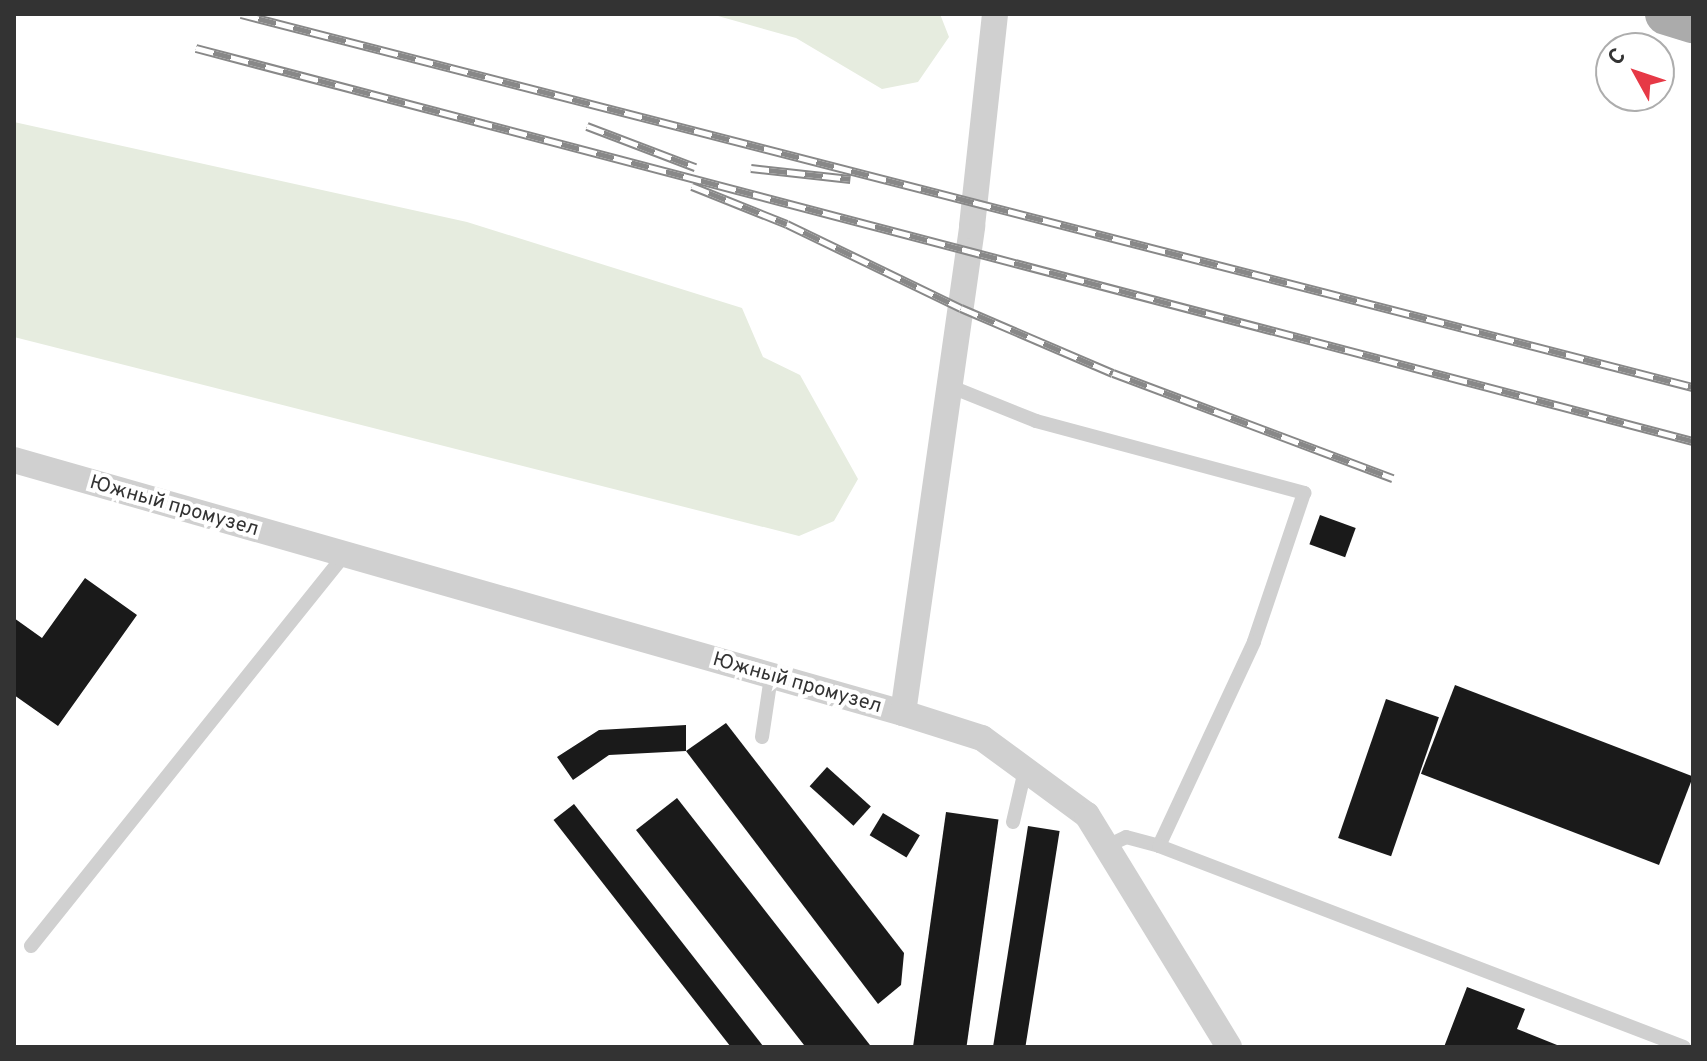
<!DOCTYPE html>
<meta charset="utf-8">
<style>
body{margin:0}
#map{position:relative;width:1707px;height:1061px;overflow:hidden;background:#fff;font-family:Overpass,sans-serif}
div>[style]{position:absolute}
.green>*{inset:0;background:#e6ecdf}
.building>*{inset:0;background:#1a1a1a;transform-origin:0 0}
.service>*{height:14px;margin:-7px;padding:0 7px;transform-origin:7px;border-radius:7px;background:#d0d0d0}
.minor>*{height:26px;margin:-13px;padding:0 13px;transform-origin:13px;border-radius:13px;background:#d0d0d0}
.primary>*{height:42px;margin:-21px;padding:0 21px;transform-origin:21px;border-radius:21px;background:#ababab}
.rail>*{height:9px;margin-top:-4.5px;transform-origin:0;background:repeating-linear-gradient(90deg,#fff 0 18px,#888 0 36px);box-sizing:border-box;border-block:2px solid #888}
span{translate:-50% -50%;white-space:nowrap;text-align:center;line-height:1.15;-webkit-text-stroke:8px #fff;paint-order:stroke}
.street-label{font-size:20px;color:#333}
.frame{position:absolute;inset:0;border:16px solid #333;pointer-events:none}
.north{position:absolute;left:1595px;top:32px;width:80px;height:80px;box-sizing:border-box;background:#fff;border:2px solid #adadad;border-radius:50%;rotate:310deg;font-size:22px;font-weight:700;line-height:32px;text-align:center;color:#333}
.north::after{content:'';display:block;margin:auto;width:28px;height:36px;background:#e63946;clip-path:polygon(50% 0,100% 100%,50% 72%,0 100%)}
</style>
<div id="map">
<div class="green">
<i style="clip-path:polygon(711px 14px,940px 14px,949px 37px,918px 82px,882px 89px,796px 38px)"></i>
<i style="clip-path:polygon(14px 122px,467px 222px,742px 308px,763px 357px,800px 375px,858px 479px,834px 521px,799px 536px,14px 337px)"></i>
</div>
<div class="building">
<i style="left:1320px;top:515px;width:38px;height:31px;rotate:20deg"></i>
<i style="clip-path:polygon(85px 578px,137px 615px,58px 726px,14px 695px,14px 618px,42px 638px)"></i>
<i style="left:1455px;top:685px;width:255px;height:95px;rotate:21deg"></i>
<i style="left:1386px;top:699px;width:56px;height:147px;rotate:19deg"></i>
<i style="clip-path:polygon(726px 723px,904px 953px,901px 985px,878px 1004px,686px 751px)"></i>
<i style="clip-path:polygon(686px 725px,686px 751px,609px 755px,573px 780px,557px 757px,599px 730px)"></i>
<i style="left:827px;top:767px;width:59px;height:26px;rotate:42deg"></i>
<i style="left:677px;top:798px;width:314px;height:52px;rotate:52deg"></i>
<i style="left:574px;top:804px;width:308px;height:26px;rotate:52deg"></i>
<i style="left:946px;top:812px;width:53px;height:237px;rotate:8deg"></i>
<i style="left:883px;top:813px;width:43px;height:26px;rotate:31deg"></i>
<i style="left:1028px;top:826px;width:32px;height:223px;rotate:9deg"></i>
<i style="clip-path:polygon(1467px 987px,1525px 1009px,1517px 1029px,1562px 1047px,1444px 1047px)"></i>
</div>
<div class="service">
<i style="left:949px;top:386px;width:94px;rotate:21.9deg"></i>
<i style="left:1036px;top:421px;width:278px;rotate:15deg"></i>
<i style="left:1304px;top:493px;width:157px;rotate:108.6deg"></i>
<i style="left:1254px;top:642px;width:225px;rotate:115deg"></i>
<i style="left:762px;top:737px;width:61px;rotate:-81.5deg"></i>
<i style="left:1013px;top:822px;width:53px;rotate:-77deg"></i>
<i style="left:1107px;top:846px;width:21px;rotate:-25deg"></i>
<i style="left:1126px;top:837px;width:34px;rotate:15deg"></i>
<i style="left:1159px;top:846px;width:562px;rotate:20.95deg"></i>
<i style="left:31px;top:946px;width:499px;rotate:-51.3deg"></i>
</div>
<div class="minor">
<i style="left:14px;top:460px;width:924px;rotate:15.89deg"></i>
<i style="left:903px;top:713px;width:492px;rotate:-81.9deg"></i>
<i style="left:972px;top:226px;width:213px;rotate:-83.8deg"></i>
<i style="left:903px;top:713px;width:83px;rotate:17.6deg"></i>
<i style="left:982px;top:738px;width:130px;rotate:36.3deg"></i>
<i style="left:1087px;top:815px;width:272px;rotate:58.5deg"></i>
</div>
<div class="primary">
<i style="left:1666px;top:14px;width:28px;rotate:17deg"></i>
</div>
<div class="rail">
<i style="left:241px;top:14px;width:1499px;rotate:14.41deg"></i>
<i style="left:196px;top:48px;width:1548px;rotate:14.71deg"></i>
<i style="left:587px;top:126px;width:116px;rotate:20.8deg"></i>
<i style="left:751px;top:168px;width:100px;rotate:6.3deg"></i>
<i style="left:692px;top:186px;width:102px;rotate:21.8deg"></i>
<i style="left:787px;top:224px;width:193px;rotate:25.8deg"></i>
<i style="left:961px;top:308px;width:165px;rotate:23.2deg"></i>
<i style="left:1113px;top:373px;width:299px;rotate:20.6deg"></i>
</div>
<div class="street-label">
<span style="left:174px;top:507px;rotate:16deg">Южный промузел</span>
<span style="left:797px;top:684px;rotate:16deg">Южный промузел</span>
</div>
<div class="frame"></div>
<div class="north">С</div>
</div>
